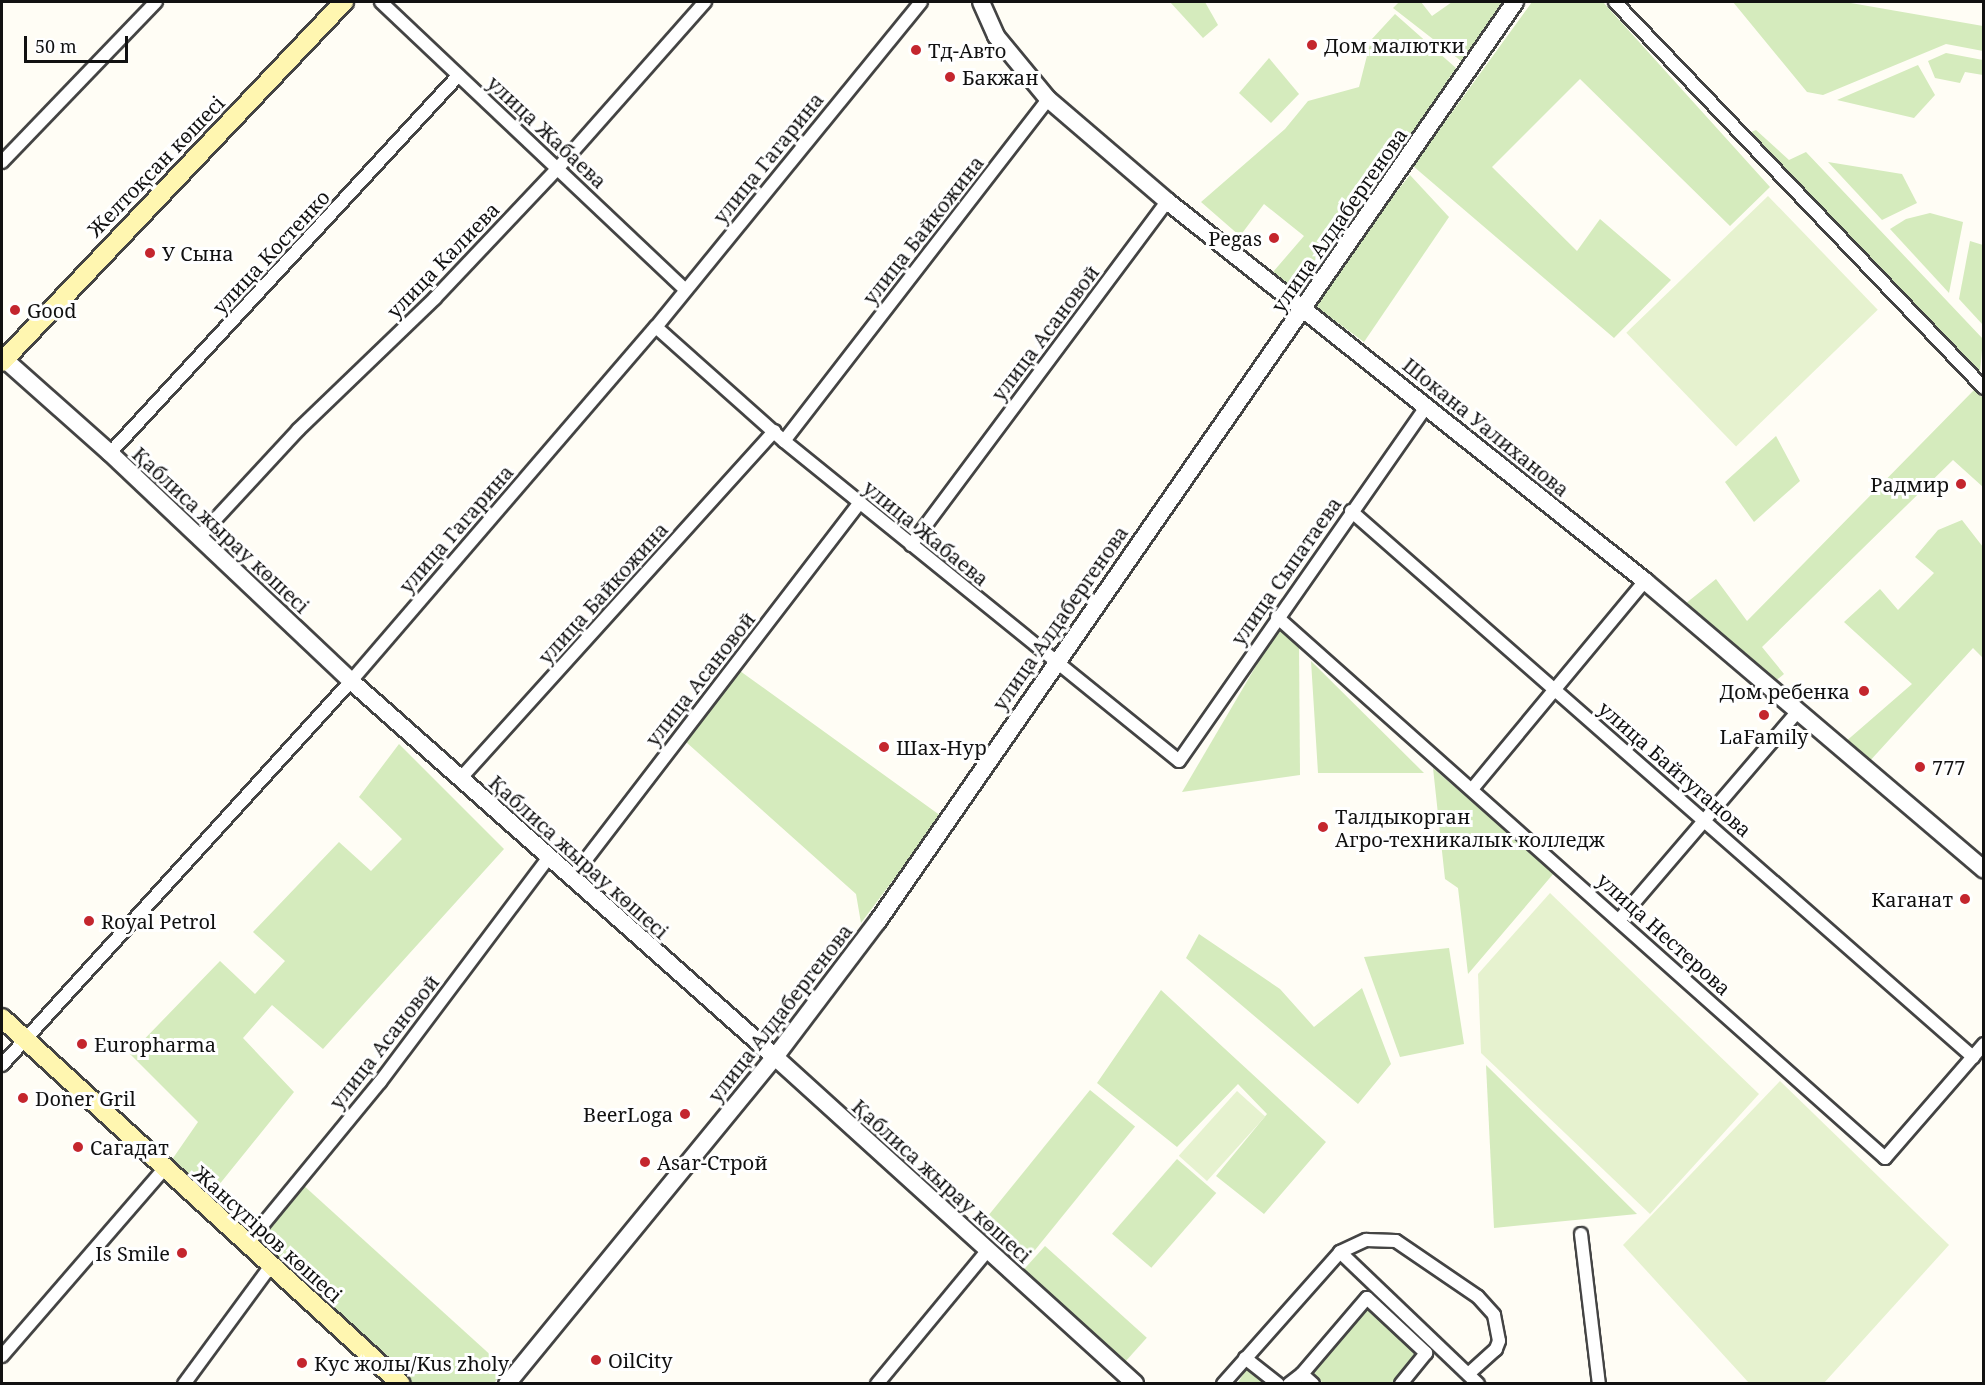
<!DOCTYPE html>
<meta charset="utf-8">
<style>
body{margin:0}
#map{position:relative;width:1985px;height:1385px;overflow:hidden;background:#fffdf5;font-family:"Noto Serif",serif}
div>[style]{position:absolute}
.green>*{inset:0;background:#d5ebbd;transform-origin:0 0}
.pitch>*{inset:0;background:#e6f2cf;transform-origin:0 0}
.roads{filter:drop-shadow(2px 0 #444) drop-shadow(-2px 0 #444) drop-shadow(0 2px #444) drop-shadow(0 -2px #444)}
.minor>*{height:12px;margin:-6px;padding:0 6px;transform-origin:6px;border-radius:6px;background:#fff}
.tertiary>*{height:16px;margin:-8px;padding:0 8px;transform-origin:8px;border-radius:8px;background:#fff}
.secondary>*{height:18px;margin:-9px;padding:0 9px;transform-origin:9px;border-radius:9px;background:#fff6b0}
.dots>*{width:16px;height:16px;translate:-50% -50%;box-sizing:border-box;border:3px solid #fff;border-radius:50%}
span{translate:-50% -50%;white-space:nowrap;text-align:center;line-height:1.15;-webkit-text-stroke:6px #fff;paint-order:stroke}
.poi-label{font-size:20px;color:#111}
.left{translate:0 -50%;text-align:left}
.right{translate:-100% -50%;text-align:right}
.street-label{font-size:20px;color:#111}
.frame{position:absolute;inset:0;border:3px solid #111;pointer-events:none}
.scale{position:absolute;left:24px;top:36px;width:104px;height:27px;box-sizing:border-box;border:3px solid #111;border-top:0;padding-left:8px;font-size:18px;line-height:21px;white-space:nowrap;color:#111;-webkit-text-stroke:4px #fff;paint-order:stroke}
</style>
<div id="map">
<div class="green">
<i style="clip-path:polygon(1170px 2px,1205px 2px,1218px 25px,1203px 38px)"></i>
<i style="clip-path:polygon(1399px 2px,1421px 2px,1432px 16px,1452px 2px,1507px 2px,1465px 64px,1393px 8px)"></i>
<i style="clip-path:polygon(1532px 2px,1603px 2px,1770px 187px,1730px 226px,1580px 79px,1492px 167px,1577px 251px,1600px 219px,1671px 280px,1614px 338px,1413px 166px)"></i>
<i style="clip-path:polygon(1733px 2px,1845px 2px,1983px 26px,1983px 51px,1946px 44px,1823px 95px,1807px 92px)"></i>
<i style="clip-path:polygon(1395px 14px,1456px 68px,1302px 294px,1273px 272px,1304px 236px,1264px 204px,1240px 236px,1201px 202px,1285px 129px,1308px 101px,1359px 87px,1371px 40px)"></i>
<i style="clip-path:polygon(1946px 53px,1983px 60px,1983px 75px,1965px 72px,1960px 83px,1935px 78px,1928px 61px)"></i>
<i style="clip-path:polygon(1269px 58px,1299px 94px,1271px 123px,1239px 93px)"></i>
<i style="clip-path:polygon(1918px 65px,1935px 95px,1914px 118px,1837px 100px)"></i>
<i style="clip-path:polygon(1756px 130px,1789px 160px,1806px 152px,1983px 339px,1980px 372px,1746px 134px)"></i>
<i style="clip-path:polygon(1828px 162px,1902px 174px,1917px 203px,1882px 220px)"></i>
<i style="clip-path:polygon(1410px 175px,1449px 217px,1364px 342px,1308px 301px)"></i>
<i style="clip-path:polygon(1930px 213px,1963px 222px,1949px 293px,1890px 229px,1906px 219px)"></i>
<i style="clip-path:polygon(1970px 241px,1983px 245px,1983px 325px,1959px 299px)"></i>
<i style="clip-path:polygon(1974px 390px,1983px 398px,1983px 487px,1953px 460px,1762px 647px,1784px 674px,1773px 683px,1685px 604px,1716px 579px,1747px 621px)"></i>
<i style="clip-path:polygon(1776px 436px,1800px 481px,1754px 522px,1725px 482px)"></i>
<i style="clip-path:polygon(1962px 520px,1983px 547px,1983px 658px,1973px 648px,1868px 763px,1844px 743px,1912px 684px,1844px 622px,1880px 589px,1898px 610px,1934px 573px,1915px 557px,1938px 530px)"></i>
<i style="clip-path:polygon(1280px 625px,1299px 645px,1300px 775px,1182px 792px)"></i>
<i style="clip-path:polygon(1311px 661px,1424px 773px,1318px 773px)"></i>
<i style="clip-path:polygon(740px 671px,941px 816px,861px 923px,856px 894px,686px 742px)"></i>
<i style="clip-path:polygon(399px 744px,504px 849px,323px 1049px,272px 1005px,243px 1038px,294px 1092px,210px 1196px,171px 1161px,198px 1122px,130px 1054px,220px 961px,255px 994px,285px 961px,253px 932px,339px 842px,371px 871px,402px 839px,359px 797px)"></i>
<i style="clip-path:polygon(1433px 768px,1554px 873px,1468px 974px,1458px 888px,1445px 879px)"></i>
<i style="clip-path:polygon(1199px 934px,1280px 989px,1314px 1027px,1362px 988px,1391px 1064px,1358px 1104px,1186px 958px)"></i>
<i style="clip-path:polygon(1449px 948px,1464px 1044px,1400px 1057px,1364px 957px)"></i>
<i style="clip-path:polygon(1161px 990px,1326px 1142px,1264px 1214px,1216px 1176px,1267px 1114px,1238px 1084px,1177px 1147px,1097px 1083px)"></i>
<i style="clip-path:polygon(1486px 1065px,1637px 1214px,1494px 1228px)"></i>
<i style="left:1090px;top:1090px;width:58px;height:176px;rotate:39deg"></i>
<i style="left:1177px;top:1159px;width:52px;height:99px;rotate:41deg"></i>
<i style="clip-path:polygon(302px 1184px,506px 1369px,494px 1383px,412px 1383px,256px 1244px)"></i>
<i style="left:1045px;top:1246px;width:137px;height:32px;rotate:42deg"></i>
<i style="clip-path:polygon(1368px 1309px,1418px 1355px,1394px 1383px,1323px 1383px,1313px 1374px)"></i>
<i style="clip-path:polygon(1248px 1367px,1266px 1383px,1237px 1384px)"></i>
</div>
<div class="pitch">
<i style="left:1768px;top:196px;width:158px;height:197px;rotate:46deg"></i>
<i style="clip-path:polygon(1550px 893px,1759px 1094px,1650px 1214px,1481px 1053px,1478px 974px)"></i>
<i style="clip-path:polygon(1780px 1081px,1949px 1245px,1824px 1383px,1749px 1383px,1623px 1245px)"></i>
<i style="left:1237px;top:1091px;width:38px;height:87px;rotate:42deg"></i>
</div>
<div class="roads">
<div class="minor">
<i style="left:381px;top:2px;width:419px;rotate:43.4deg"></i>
<i style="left:1615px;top:2px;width:534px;rotate:46.29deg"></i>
<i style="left:2px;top:162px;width:222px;rotate:-46.1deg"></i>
<i style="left:656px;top:327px;width:171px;rotate:41.7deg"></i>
<i style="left:784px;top:441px;width:508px;rotate:39.01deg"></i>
<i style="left:1179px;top:761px;width:433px;rotate:-55.1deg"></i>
<i style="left:784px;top:441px;width:432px;rotate:-52.3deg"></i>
<i style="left:110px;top:453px;width:513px;rotate:-47.29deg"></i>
<i style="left:1351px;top:511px;width:828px;rotate:41.28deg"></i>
<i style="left:199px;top:537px;width:146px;rotate:-47.2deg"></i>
<i style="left:298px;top:430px;width:190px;rotate:-43.9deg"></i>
<i style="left:435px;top:298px;width:179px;rotate:-46.6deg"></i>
<i style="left:558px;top:168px;width:222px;rotate:-48.5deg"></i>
<i style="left:911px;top:545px;width:429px;rotate:-53.3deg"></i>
<i style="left:1277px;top:617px;width:814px;rotate:41.66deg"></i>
<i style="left:1885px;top:1158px;width:151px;rotate:-49deg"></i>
<i style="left:460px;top:779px;width:469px;rotate:-47.9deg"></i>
<i style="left:1473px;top:788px;width:269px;rotate:-50.3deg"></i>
<i style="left:571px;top:879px;width:474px;rotate:-52.5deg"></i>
<i style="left:1619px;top:920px;width:275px;rotate:-49.4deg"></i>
<i style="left:2px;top:1065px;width:519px;rotate:-47.73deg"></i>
<i style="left:351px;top:681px;width:467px;rotate:-49.3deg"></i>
<i style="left:656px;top:327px;width:419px;rotate:-50.8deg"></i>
<i style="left:1581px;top:1234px;width:151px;rotate:83.2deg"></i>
<i style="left:246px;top:1245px;width:211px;rotate:-50.6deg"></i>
<i style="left:380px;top:1082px;width:280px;rotate:-53.1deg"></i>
<i style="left:1340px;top:1252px;width:191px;rotate:43.7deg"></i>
<i style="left:2px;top:1356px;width:247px;rotate:-49.1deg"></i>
<i style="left:1245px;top:1358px;width:42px;rotate:38.2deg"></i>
<i style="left:184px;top:1384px;width:145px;rotate:-53.7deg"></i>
<i style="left:877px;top:1384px;width:174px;rotate:-50.4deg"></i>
<i style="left:1223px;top:1384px;width:176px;rotate:-48.4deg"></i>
<i style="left:1340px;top:1252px;width:29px;rotate:-25deg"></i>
<i style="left:1366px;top:1240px;width:30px;rotate:2deg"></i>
<i style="left:1396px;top:1241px;width:99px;rotate:34.3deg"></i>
<i style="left:1478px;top:1297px;width:24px;rotate:48deg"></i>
<i style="left:1494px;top:1315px;width:26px;rotate:79deg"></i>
<i style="left:1499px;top:1341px;width:9px;rotate:111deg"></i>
<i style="left:1496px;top:1349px;width:36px;rotate:138deg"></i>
<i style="left:1289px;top:1384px;width:16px;rotate:-38deg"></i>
<i style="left:1313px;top:1384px;width:15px;rotate:-138deg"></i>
<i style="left:1302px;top:1374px;width:100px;rotate:-49.5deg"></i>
<i style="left:1367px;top:1298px;width:81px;rotate:43deg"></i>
<i style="left:1426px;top:1353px;width:40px;rotate:129deg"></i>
</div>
<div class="tertiary">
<i style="left:981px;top:2px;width:37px;rotate:66deg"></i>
<i style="left:996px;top:36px;width:82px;rotate:50.5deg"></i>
<i style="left:1048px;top:99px;width:157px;rotate:40.6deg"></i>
<i style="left:1167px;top:201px;width:611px;rotate:38.48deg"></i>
<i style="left:1645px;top:581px;width:445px;rotate:40.4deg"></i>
<i style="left:2px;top:357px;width:144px;rotate:41.6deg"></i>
<i style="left:110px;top:453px;width:332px;rotate:43.4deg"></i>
<i style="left:351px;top:681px;width:567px;rotate:41.57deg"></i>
<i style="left:775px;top:1057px;width:486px;rotate:42.2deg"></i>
<i style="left:507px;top:1384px;width:423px;rotate:-50.7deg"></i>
<i style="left:775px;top:1057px;width:171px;rotate:-52.9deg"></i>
<i style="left:878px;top:921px;width:1118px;rotate:-55.27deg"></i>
</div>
<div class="secondary">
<i style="left:2px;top:362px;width:497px;rotate:-46.5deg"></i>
<i style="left:2px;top:1018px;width:541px;rotate:42.53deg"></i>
</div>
</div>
<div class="dots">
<i style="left:1312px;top:45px;background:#c4262e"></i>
<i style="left:916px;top:50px;background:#c4262e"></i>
<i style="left:950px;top:77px;background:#c4262e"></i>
<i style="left:1274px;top:238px;background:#c4262e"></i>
<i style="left:150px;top:253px;background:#c4262e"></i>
<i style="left:15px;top:310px;background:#c4262e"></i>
<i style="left:1961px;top:484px;background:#c4262e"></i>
<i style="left:1864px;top:691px;background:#c4262e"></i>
<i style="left:1764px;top:715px;background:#c4262e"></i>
<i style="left:884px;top:747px;background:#c4262e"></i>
<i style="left:1920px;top:767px;background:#c4262e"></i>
<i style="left:1323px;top:827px;background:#c4262e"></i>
<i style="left:1965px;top:899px;background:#c4262e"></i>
<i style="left:89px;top:921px;background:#c4262e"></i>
<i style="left:82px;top:1044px;background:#c4262e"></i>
<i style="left:23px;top:1098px;background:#c4262e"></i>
<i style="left:685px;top:1114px;background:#c4262e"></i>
<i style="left:78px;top:1147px;background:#c4262e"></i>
<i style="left:645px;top:1162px;background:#c4262e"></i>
<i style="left:182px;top:1253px;background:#c4262e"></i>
<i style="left:596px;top:1360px;background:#c4262e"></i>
<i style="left:302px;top:1363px;background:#c4262e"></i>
</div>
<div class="poi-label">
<span class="left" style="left:1324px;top:45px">Дом малютки</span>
<span class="left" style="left:928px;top:50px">Тд-Авто</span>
<span class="left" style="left:962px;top:77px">Бакжан</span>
<span class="right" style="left:1262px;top:238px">Pegas</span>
<span class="left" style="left:162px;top:253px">У Сына</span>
<span class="left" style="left:27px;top:310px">Good</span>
<span class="right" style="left:1949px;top:484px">Радмир</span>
<span class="right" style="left:1850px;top:691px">Дом ребенка</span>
<span style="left:1764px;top:736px">LaFamily</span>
<span class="left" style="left:896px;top:747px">Шах-Нур</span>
<span class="left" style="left:1932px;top:767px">777</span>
<span class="left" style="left:1335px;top:828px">Талдыкорган<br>Агро-техникалык колледж</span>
<span class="right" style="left:1953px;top:899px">Каганат</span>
<span class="left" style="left:101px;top:921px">Royal Petrol</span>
<span class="left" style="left:94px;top:1044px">Europharma</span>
<span class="left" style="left:35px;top:1098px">Doner Gril</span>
<span class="right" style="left:673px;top:1114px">BeerLoga</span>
<span class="left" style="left:90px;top:1147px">Сагадат</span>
<span class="left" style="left:657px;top:1162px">Asar-Строй</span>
<span class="right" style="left:170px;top:1253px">Is Smile</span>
<span class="left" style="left:608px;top:1360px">OilCity</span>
<span class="left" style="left:314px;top:1363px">Кус жолы/Kus zholy</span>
</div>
<div class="street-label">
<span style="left:547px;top:132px;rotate:43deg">улица Жабаева</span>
<span style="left:768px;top:158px;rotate:-51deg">улица Гагарина</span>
<span style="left:156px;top:166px;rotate:-46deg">Желтоқсан көшесі</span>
<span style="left:1339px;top:220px;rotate:-55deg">улица Алдабергенова</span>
<span style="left:923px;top:230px;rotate:-52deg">улица Байкожина</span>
<span style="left:271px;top:252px;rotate:-47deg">улица Костенко</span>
<span style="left:443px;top:260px;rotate:-46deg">улица Калиева</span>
<span style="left:1045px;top:333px;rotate:-53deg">улица Асановой</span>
<span style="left:1486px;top:427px;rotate:39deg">Шокана Уалиханова</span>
<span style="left:456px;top:529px;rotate:-49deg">улица Гагарина</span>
<span style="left:221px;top:530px;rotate:43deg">Қаблиса жырау көшесі</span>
<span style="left:926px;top:533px;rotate:39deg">улица Жабаева</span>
<span style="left:1286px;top:571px;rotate:-55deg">улица Сыпатаева</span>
<span style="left:603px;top:593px;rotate:-48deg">улица Байкожина</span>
<span style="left:1060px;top:618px;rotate:-55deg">улица Алдабергенова</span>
<span style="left:700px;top:679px;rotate:-52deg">улица Асановой</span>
<span style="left:1675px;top:769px;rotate:41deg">улица Байтуганова</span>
<span style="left:579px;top:857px;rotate:42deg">Қаблиса жырау көшесі</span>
<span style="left:1664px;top:934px;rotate:42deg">улица Нестерова</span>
<span style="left:780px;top:1013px;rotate:-52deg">улица Алдабергенова</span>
<span style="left:384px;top:1042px;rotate:-52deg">улица Асановой</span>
<span style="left:942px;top:1181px;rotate:42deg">Қаблиса жырау көшесі</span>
<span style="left:268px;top:1234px;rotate:42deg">Жансүгіров көшесі</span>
</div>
<div class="frame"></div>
<div class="scale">50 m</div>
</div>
